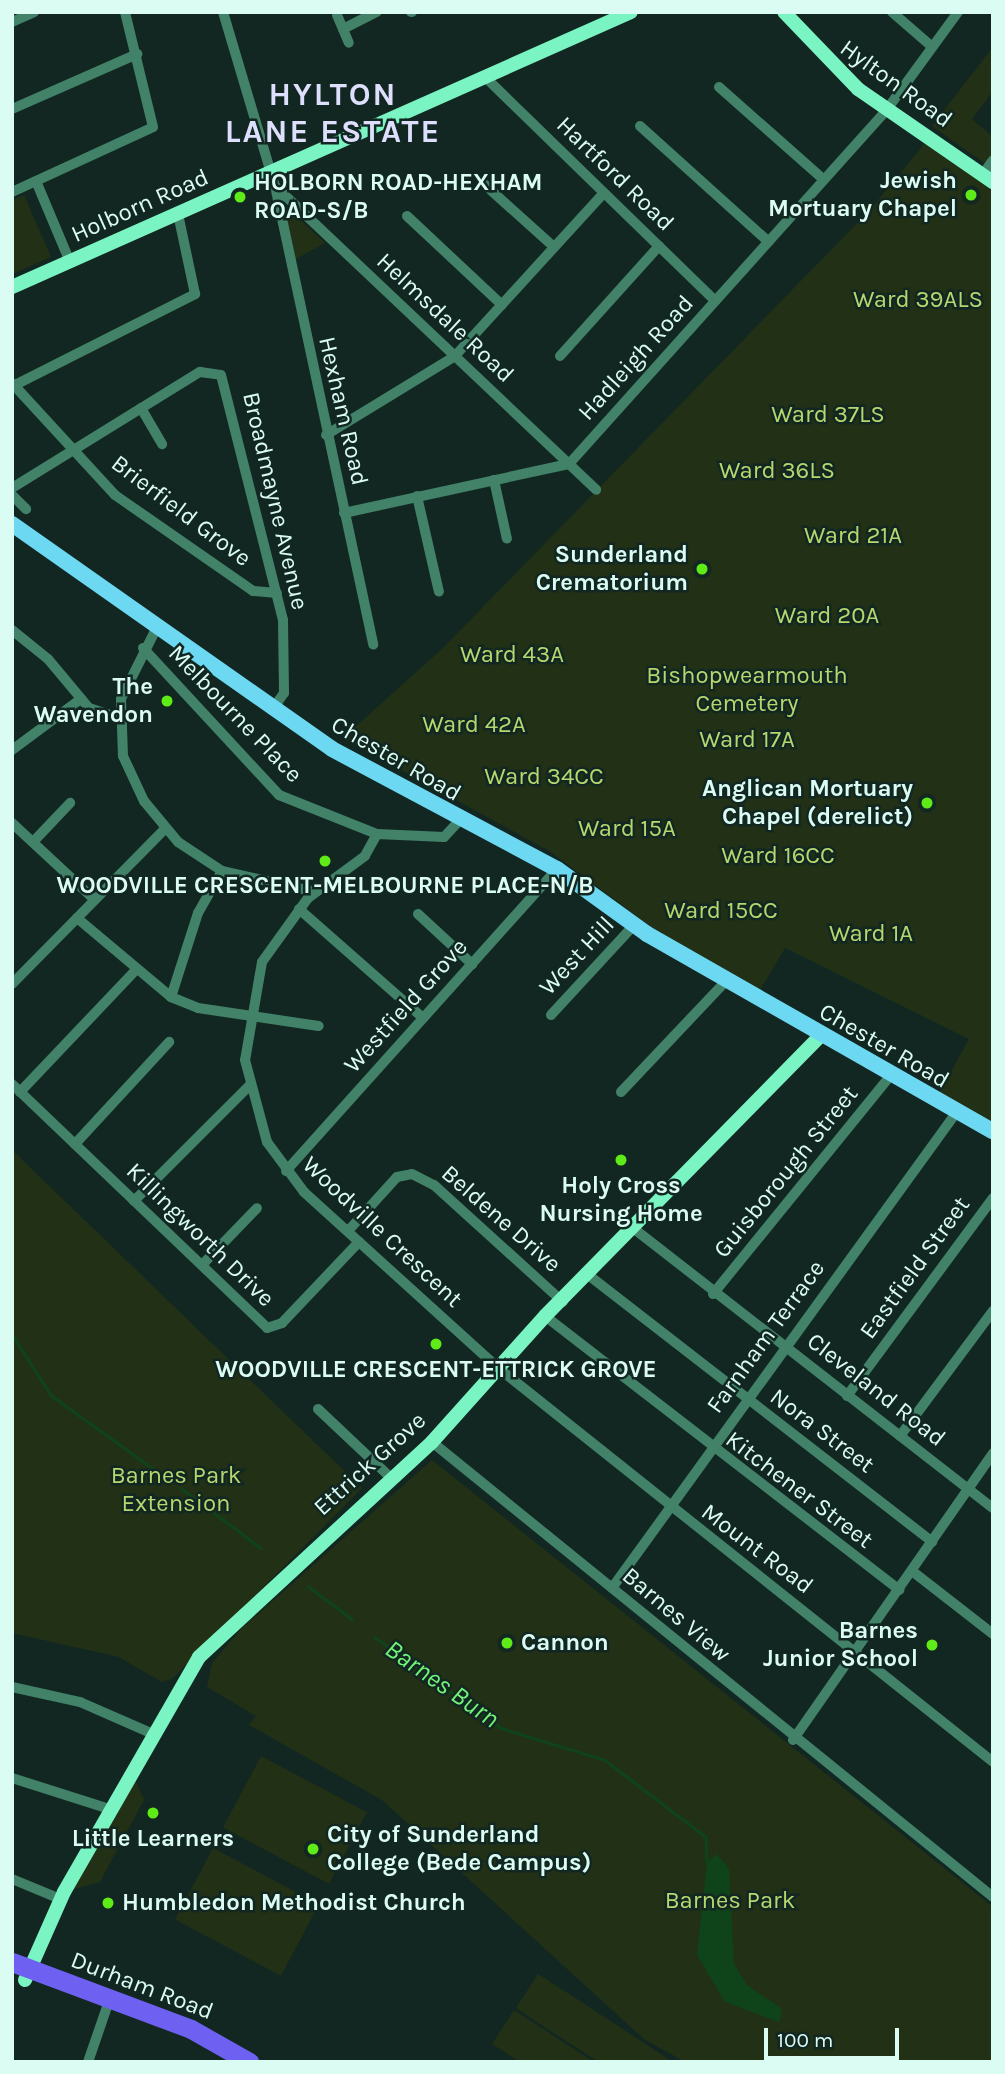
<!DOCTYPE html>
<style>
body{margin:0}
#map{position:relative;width:1005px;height:2074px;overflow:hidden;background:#122722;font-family:Karla,sans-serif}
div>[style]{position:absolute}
.green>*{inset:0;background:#223116;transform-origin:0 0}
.water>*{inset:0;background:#0f431a}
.stream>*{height:2.5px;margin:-1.25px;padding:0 1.25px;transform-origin:1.25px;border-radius:1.25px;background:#0f431a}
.street>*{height:10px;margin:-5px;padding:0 5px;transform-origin:5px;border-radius:5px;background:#418269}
.secondary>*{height:14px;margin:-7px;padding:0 7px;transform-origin:7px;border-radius:7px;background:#7bf4c3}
.primary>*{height:16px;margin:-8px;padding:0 8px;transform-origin:8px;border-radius:8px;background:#6cd8f2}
.highway>*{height:19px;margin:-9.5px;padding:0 9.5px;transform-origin:9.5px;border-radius:9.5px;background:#6e61f1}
.dots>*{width:19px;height:19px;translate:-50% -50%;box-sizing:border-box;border:4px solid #122722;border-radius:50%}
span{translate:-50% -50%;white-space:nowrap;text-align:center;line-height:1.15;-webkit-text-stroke:5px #122722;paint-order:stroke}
.street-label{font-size:24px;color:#dbfcf2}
.poi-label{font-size:24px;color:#dbfcf2;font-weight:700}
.right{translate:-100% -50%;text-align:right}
.left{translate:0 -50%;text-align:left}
.park-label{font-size:24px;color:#b5d76d}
.water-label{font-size:26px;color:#72f377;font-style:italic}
.district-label{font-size:32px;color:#dddffc;font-weight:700;letter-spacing:2px}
.frame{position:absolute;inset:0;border:14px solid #dbfcf2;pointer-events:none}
.scale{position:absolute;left:764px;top:2028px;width:135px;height:32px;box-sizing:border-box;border:4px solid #dbfcf2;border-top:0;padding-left:9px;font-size:21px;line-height:24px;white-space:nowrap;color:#dbfcf2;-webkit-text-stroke:5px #122722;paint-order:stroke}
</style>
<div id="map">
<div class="green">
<i style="clip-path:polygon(993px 47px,993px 91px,972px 119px,993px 137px,993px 169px,932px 126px)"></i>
<i style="clip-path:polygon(929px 138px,993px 182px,993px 1122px,938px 1095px,969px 1039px,785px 948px,760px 990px,658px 932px,551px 852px,343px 738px,443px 648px,870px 210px)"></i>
<i style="clip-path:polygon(24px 195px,51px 257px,12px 274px,12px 200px)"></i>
<i style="clip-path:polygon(281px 202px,325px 243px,294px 260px)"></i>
<i style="clip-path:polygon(12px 1150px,362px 1488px,173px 1678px,162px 1682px,119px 1657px,12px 1633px)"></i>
<i style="clip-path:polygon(432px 1460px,993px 1907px,993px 2062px,685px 2062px,644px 2039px,382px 1800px,249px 1725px,256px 1716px,207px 1687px,212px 1663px,242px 1628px)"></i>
<i style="left:261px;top:1756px;width:120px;height:81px;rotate:28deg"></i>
<i style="clip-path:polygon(131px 1770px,144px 1800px,100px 1882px,64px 1892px)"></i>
<i style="left:213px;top:1848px;width:120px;height:81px;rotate:28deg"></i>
<i style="clip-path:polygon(538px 1974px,583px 2003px,673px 2062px,599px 2062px,538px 2023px,516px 2008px)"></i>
<i style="clip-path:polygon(514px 2010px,537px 2025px,594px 2062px,520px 2062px,492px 2044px)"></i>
</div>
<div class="water">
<i style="clip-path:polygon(717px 1854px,729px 1869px,734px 1964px,747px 1985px,782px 2009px,779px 2022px,725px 2002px,697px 1955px,707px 1862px)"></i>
</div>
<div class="stream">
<i style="left:12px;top:1334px;width:72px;rotate:57.4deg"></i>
<i style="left:51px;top:1395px;width:133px;rotate:35.8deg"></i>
<i style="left:181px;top:1488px;width:100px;rotate:36.9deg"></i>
<i style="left:308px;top:1586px;width:55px;rotate:36.9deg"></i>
<i style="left:375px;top:1637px;width:155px;rotate:35.8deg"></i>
<i style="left:501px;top:1728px;width:109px;rotate:17.1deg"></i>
<i style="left:605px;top:1760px;width:127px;rotate:37.3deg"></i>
<i style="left:706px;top:1837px;width:25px;rotate:88deg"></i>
</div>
<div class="street">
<i style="left:223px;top:12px;width:182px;rotate:73.4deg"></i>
<i style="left:275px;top:186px;width:442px;rotate:43.4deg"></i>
<i style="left:411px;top:12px;width:1px"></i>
<i style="left:892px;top:12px;width:50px;rotate:41deg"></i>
<i style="left:337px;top:15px;width:30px;rotate:67deg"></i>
<i style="left:12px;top:22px;width:24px;rotate:-24deg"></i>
<i style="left:343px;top:29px;width:38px;rotate:-27deg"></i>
<i style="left:485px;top:77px;width:321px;rotate:44.2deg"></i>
<i style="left:719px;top:87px;width:140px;rotate:41.5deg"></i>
<i style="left:12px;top:109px;width:137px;rotate:-23.7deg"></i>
<i style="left:640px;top:126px;width:173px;rotate:42deg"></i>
<i style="left:983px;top:174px;width:17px;rotate:-54deg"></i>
<i style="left:36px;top:181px;width:88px;rotate:67.2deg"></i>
<i style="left:484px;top:184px;width:94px;rotate:42deg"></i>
<i style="left:275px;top:186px;width:469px;rotate:77.9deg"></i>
<i style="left:12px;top:192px;width:155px;rotate:-24.7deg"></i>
<i style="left:153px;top:127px;width:118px;rotate:-103.7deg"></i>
<i style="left:407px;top:216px;width:130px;rotate:43.1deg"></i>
<i style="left:560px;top:356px;width:148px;rotate:-48deg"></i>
<i style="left:12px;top:383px;width:152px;rotate:47.4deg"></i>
<i style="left:115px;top:495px;width:168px;rotate:34.8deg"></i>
<i style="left:253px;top:591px;width:24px;rotate:5deg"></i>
<i style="left:15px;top:385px;width:202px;rotate:-26.8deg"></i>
<i style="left:195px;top:294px;width:82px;rotate:-102deg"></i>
<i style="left:141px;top:408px;width:42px;rotate:59.7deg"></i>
<i style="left:326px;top:435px;width:150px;rotate:-31.4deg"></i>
<i style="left:454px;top:357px;width:222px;rotate:-47.6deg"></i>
<i style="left:494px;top:480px;width:60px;rotate:77.6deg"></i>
<i style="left:12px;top:488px;width:221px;rotate:-31.7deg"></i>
<i style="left:200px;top:372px;width:21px;rotate:8deg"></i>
<i style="left:221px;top:375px;width:253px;rotate:75.8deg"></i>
<i style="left:283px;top:620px;width:73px;rotate:89.2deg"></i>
<i style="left:284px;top:693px;width:21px;rotate:125deg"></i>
<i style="left:12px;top:495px;width:20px;rotate:45deg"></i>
<i style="left:417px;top:496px;width:98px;rotate:77.1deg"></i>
<i style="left:344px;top:513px;width:230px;rotate:-12.3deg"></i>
<i style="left:569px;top:464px;width:478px;rotate:-48.1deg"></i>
<i style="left:888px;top:108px;width:119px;rotate:-53.9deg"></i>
<i style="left:157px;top:627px;width:80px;rotate:116.6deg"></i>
<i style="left:121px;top:699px;width:57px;rotate:88deg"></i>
<i style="left:123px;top:756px;width:50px;rotate:65deg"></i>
<i style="left:144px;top:801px;width:53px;rotate:50.3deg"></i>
<i style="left:178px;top:842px;width:53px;rotate:33.4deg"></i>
<i style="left:222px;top:871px;width:96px;rotate:12.6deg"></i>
<i style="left:12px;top:630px;width:46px;rotate:38.9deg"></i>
<i style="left:48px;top:659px;width:64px;rotate:50.1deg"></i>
<i style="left:89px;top:708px;width:33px;rotate:18deg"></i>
<i style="left:143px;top:648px;width:200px;rotate:47.2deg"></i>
<i style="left:279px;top:795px;width:105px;rotate:21.7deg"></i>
<i style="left:12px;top:750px;width:86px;rotate:-36.5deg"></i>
<i style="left:459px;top:821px;width:22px;rotate:133deg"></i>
<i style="left:444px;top:837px;width:67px;rotate:-177.4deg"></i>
<i style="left:377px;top:834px;width:25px;rotate:119deg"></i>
<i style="left:365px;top:856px;width:71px;rotate:143.6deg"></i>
<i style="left:308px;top:898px;width:79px;rotate:125.7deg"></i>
<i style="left:262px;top:962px;width:99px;rotate:99.8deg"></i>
<i style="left:245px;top:1060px;width:85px;rotate:75deg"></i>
<i style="left:267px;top:1142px;width:62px;rotate:53.5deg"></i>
<i style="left:304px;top:1192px;width:261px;rotate:42.2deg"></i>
<i style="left:497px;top:1367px;width:634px;rotate:38.53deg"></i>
<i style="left:12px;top:823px;width:113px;rotate:42.9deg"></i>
<i style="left:33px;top:842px;width:54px;rotate:-46.5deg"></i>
<i style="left:299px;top:909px;width:165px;rotate:41.3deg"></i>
<i style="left:418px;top:914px;width:74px;rotate:42.8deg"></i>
<i style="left:77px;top:918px;width:123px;rotate:40deg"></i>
<i style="left:171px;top:997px;width:29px;rotate:22deg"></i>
<i style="left:198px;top:1008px;width:122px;rotate:8.5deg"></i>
<i style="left:12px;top:984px;width:219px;rotate:-45.4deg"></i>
<i style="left:171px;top:997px;width:88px;rotate:-72.2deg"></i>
<i style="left:198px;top:913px;width:48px;rotate:-60.3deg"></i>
<i style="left:551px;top:1015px;width:122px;rotate:-47.3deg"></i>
<i style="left:12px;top:1084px;width:353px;rotate:43.7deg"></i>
<i style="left:267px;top:1328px;width:16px;rotate:-18deg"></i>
<i style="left:282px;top:1323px;width:112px;rotate:-46.5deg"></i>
<i style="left:20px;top:1092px;width:167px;rotate:-46.5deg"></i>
<i style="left:621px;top:1092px;width:154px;rotate:-46.6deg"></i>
<i style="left:75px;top:1144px;width:139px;rotate:-47.3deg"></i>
<i style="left:286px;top:1171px;width:406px;rotate:-48.1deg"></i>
<i style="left:134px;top:1201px;width:163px;rotate:-45deg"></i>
<i style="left:633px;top:1228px;width:456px;rotate:37.9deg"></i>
<i style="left:348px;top:1231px;width:73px;rotate:-47.8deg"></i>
<i style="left:397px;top:1177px;width:15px;rotate:-11deg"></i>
<i style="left:412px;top:1174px;width:25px;rotate:27deg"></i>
<i style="left:434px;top:1185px;width:174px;rotate:42.2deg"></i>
<i style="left:202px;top:1265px;width:79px;rotate:-46deg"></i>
<i style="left:587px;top:1274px;width:437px;rotate:37.8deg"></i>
<i style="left:713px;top:1294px;width:281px;rotate:-50.9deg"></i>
<i style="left:545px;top:1316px;width:448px;rotate:37.7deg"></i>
<i style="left:847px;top:1396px;width:246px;rotate:-53.6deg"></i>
<i style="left:318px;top:1409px;width:100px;rotate:43.4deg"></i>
<i style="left:900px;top:1436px;width:156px;rotate:-53.4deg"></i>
<i style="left:432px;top:1442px;width:722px;rotate:39.04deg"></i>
<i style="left:912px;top:1571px;width:103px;rotate:37.9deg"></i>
<i style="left:612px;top:1588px;width:586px;rotate:-54.09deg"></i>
<i style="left:12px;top:1687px;width:70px;rotate:12.4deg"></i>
<i style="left:80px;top:1702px;width:77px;rotate:23.6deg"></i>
<i style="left:793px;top:1740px;width:350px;rotate:-55.1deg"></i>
<i style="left:12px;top:1778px;width:103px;rotate:17.6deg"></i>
<i style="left:12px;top:1879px;width:52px;rotate:22.6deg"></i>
<i style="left:88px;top:2062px;width:68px;rotate:-71deg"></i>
</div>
<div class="secondary">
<i style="left:784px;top:12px;width:107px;rotate:46.1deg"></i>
<i style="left:858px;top:89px;width:164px;rotate:34.6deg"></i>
<i style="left:12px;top:287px;width:677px;rotate:-23.95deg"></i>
<i style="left:25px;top:1980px;width:96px;rotate:-66.1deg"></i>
<i style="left:64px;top:1892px;width:271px;rotate:-60.1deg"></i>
<i style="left:199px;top:1657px;width:317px;rotate:-42.7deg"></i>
<i style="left:432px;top:1442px;width:169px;rotate:-48.1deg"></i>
<i style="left:545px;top:1316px;width:394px;rotate:-45.5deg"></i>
</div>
<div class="primary">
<i style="left:12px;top:524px;width:391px;rotate:35.1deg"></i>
<i style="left:332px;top:749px;width:255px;rotate:28.1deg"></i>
<i style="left:557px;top:869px;width:111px;rotate:35.8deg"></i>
<i style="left:647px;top:934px;width:398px;rotate:29.7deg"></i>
</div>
<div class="highway">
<i style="left:12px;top:1962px;width:191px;rotate:20.5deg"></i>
<i style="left:191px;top:2029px;width:67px;rotate:29.6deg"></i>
</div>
<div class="dots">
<i style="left:971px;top:195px;background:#5eeb18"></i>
<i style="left:240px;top:197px;background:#5eeb18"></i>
<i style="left:702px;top:569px;background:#5eeb18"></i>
<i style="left:167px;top:701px;background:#5eeb18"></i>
<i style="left:927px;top:803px;background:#5eeb18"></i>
<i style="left:325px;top:861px;background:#5eeb18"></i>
<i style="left:621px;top:1160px;background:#5eeb18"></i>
<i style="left:436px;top:1344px;background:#5eeb18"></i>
<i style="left:507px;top:1643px;background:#5eeb18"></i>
<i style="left:932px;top:1645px;background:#5eeb18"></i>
<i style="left:153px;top:1813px;background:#5eeb18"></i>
<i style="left:313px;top:1849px;background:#5eeb18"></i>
<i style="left:108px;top:1903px;background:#5eeb18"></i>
</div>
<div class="street-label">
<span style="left:896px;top:84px;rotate:36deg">Hylton Road</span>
<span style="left:615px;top:174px;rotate:44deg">Hartford Road</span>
<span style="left:140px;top:206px;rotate:-24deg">Holborn Road</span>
<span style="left:445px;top:318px;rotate:43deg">Helmsdale Road</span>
<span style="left:636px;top:358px;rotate:-48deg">Hadleigh Road</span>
<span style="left:343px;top:411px;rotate:77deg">Hexham Road</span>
<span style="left:275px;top:501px;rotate:77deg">Broadmayne Avenue</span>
<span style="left:181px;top:511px;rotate:37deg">Brierfield Grove</span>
<span style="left:235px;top:714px;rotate:46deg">Melbourne Place</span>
<span style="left:396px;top:759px;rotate:30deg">Chester Road</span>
<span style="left:577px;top:956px;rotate:-47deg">West Hill</span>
<span style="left:406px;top:1006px;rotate:-48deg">Westfield Grove</span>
<span style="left:884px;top:1046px;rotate:30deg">Chester Road</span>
<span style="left:786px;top:1172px;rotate:-51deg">Guisborough Street</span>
<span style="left:501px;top:1219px;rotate:41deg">Beldene Drive</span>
<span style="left:382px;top:1232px;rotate:43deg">Woodville Crescent</span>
<span style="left:200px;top:1235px;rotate:44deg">Killingworth Drive</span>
<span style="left:915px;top:1268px;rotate:-54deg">Eastfield Street</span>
<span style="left:766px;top:1337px;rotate:-54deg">Farnham Terrace</span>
<span style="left:876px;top:1390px;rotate:38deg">Cleveland Road</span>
<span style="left:822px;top:1431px;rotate:37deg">Nora Street</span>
<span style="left:370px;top:1464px;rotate:-42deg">Ettrick Grove</span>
<span style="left:799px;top:1490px;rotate:37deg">Kitchener Street</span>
<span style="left:757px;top:1549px;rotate:37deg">Mount Road</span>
<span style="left:676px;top:1615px;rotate:40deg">Barnes View</span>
<span style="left:142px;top:1986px;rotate:21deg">Durham Road</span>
</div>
<div class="poi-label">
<span class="right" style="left:957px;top:195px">Jewish<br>Mortuary Chapel</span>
<span class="left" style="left:254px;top:197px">HOLBORN ROAD-HEXHAM<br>ROAD-S/B</span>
<span class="right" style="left:688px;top:569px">Sunderland<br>Crematorium</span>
<span class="right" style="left:153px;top:701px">The<br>Wavendon</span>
<span class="right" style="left:913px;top:803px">Anglican Mortuary<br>Chapel (derelict)</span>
<span style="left:325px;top:886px">WOODVILLE CRESCENT-MELBOURNE PLACE-N/B</span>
<span style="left:621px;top:1200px">Holy Cross<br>Nursing Home</span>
<span style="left:436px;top:1370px">WOODVILLE CRESCENT-ETTRICK GROVE</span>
<span class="right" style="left:918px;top:1645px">Barnes<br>Junior School</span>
<span class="left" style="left:521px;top:1643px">Cannon</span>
<span class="left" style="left:327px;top:1849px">City of Sunderland<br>College (Bede Campus)</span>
<span style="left:153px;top:1839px">Little Learners</span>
<span class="left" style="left:122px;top:1903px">Humbledon Methodist Church</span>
</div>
<div class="park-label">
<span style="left:918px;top:300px">Ward 39ALS</span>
<span style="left:828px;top:415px">Ward 37LS</span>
<span style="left:777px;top:471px">Ward 36LS</span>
<span style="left:853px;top:536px">Ward 21A</span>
<span style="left:827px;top:616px">Ward 20A</span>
<span style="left:512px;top:655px">Ward 43A</span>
<span style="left:747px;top:690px">Bishopwearmouth<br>Cemetery</span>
<span style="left:474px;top:725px">Ward 42A</span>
<span style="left:747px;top:740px">Ward 17A</span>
<span style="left:544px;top:777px">Ward 34CC</span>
<span style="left:627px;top:829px">Ward 15A</span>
<span style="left:778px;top:856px">Ward 16CC</span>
<span style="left:721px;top:911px">Ward 15CC</span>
<span style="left:871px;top:934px">Ward 1A</span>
<span style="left:176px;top:1490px">Barnes Park<br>Extension</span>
<span style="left:730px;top:1901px">Barnes Park</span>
</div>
<div class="water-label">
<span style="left:442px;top:1684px;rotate:35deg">Barnes Burn</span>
</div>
<div class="district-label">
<span style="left:333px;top:114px">HYLTON<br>LANE ESTATE</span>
</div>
<div class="frame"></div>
<div class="scale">100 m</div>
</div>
